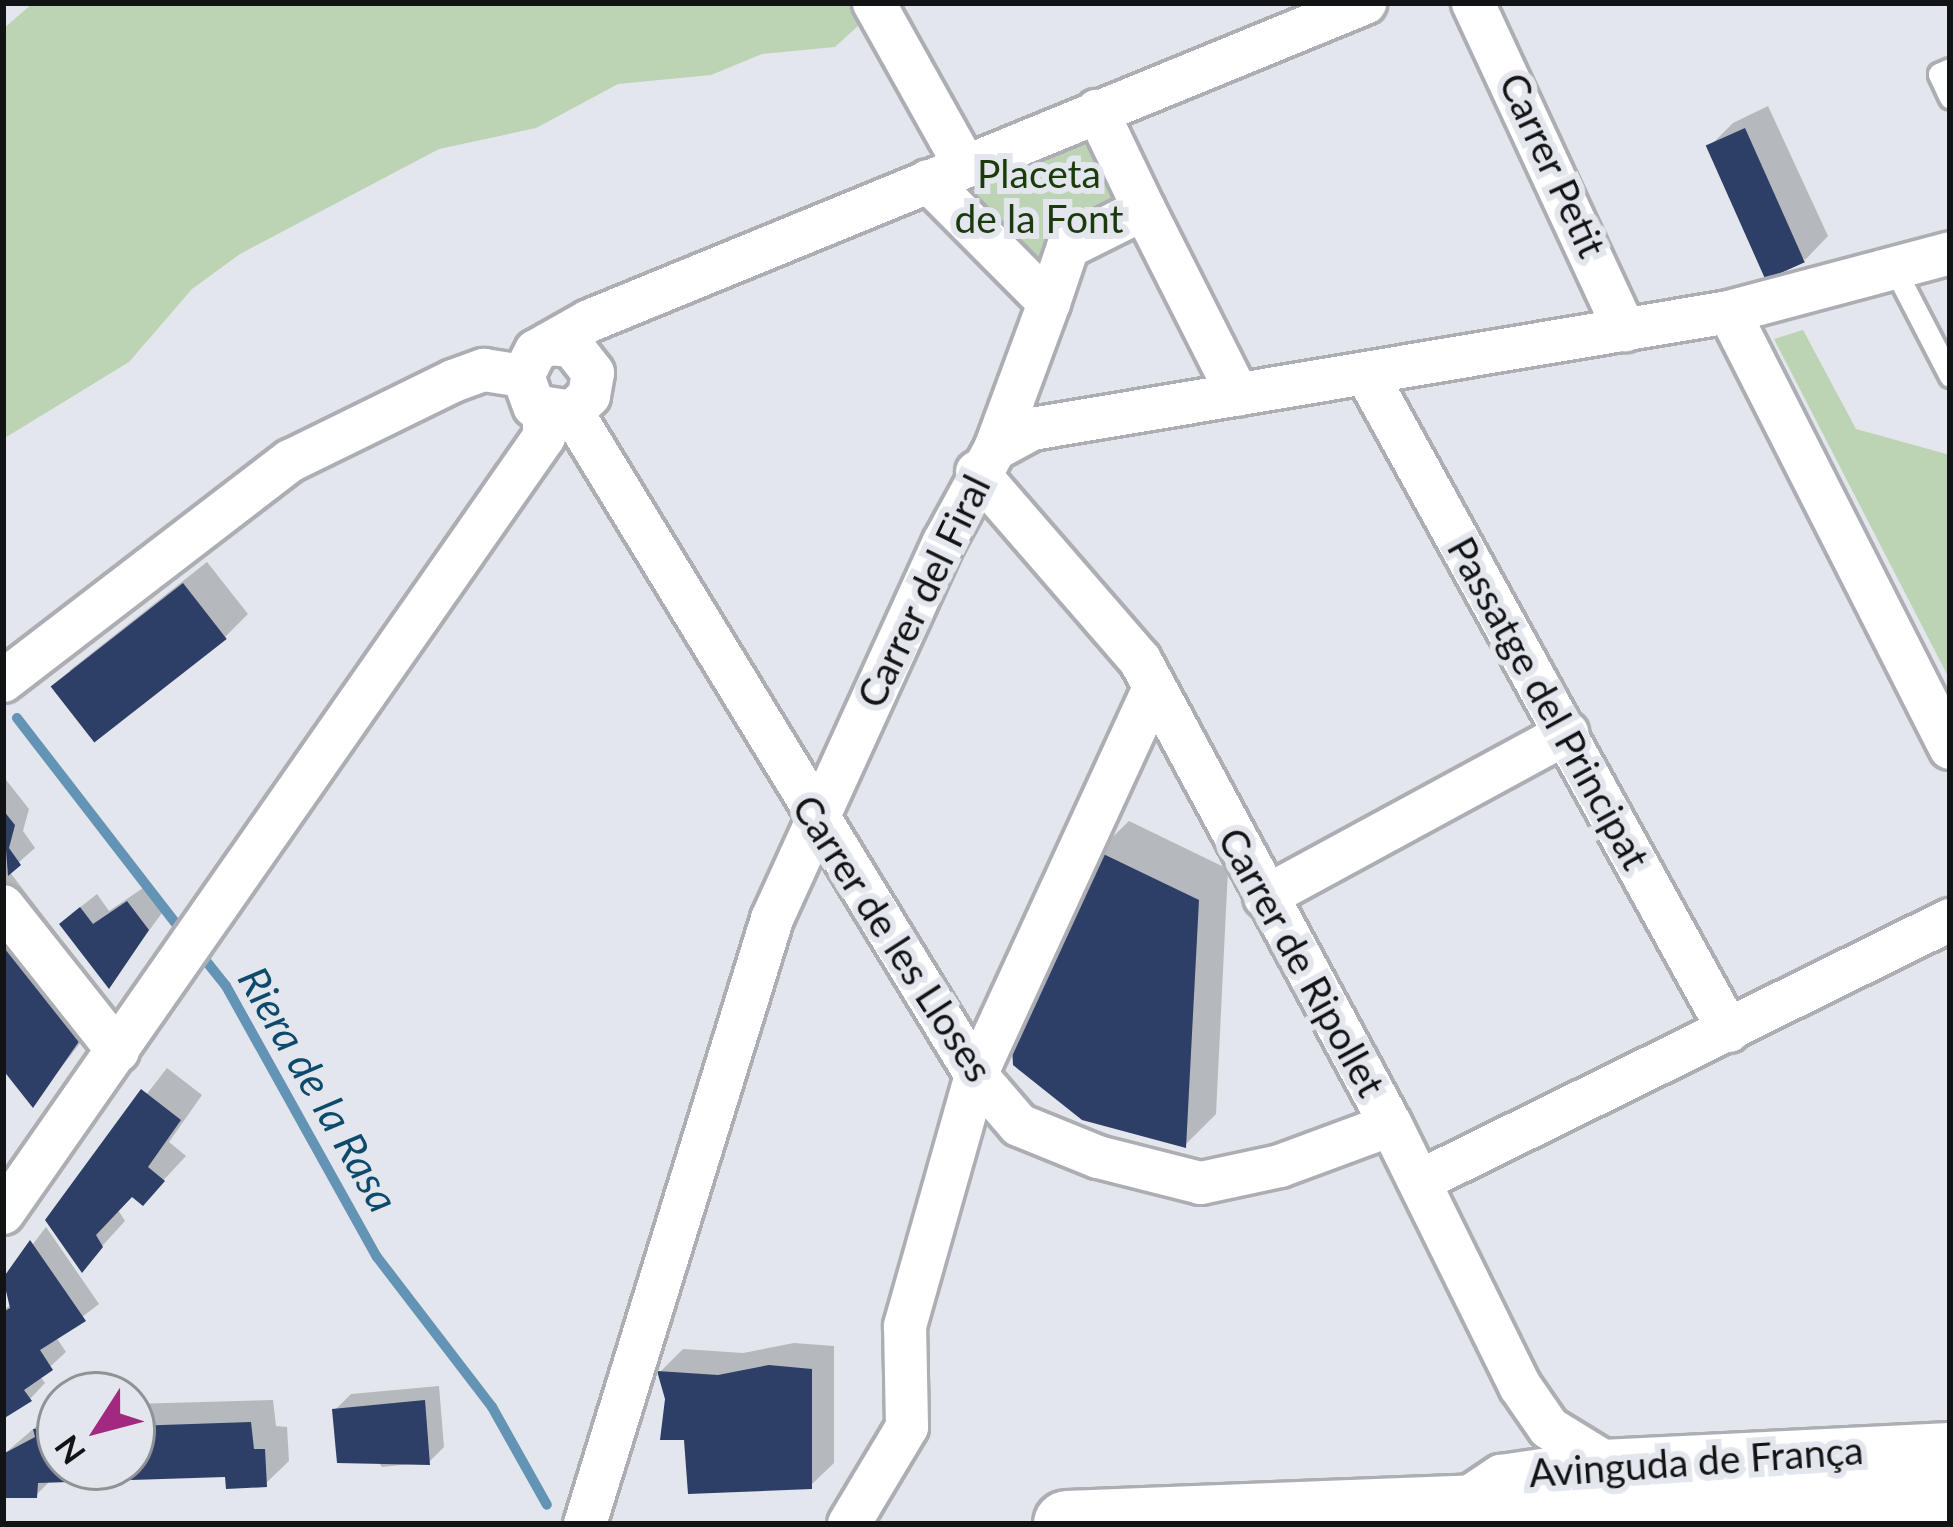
<!DOCTYPE html>
<meta charset="utf-8">
<style>
body{margin:0}
#map{position:relative;width:1953px;height:1527px;overflow:hidden;background:#e3e6ec;font-family:Lato,sans-serif}
div>[style]{position:absolute}
.green>*{inset:0;background:#bcd3b4}
.shadow>*{inset:0;background:#0003}
.stream>*{height:10px;margin:-5px;padding:0 5px;transform-origin:5px;border-radius:5px;background:#6494b5}
.building>*{inset:0;background:#2d3f66;transform-origin:0 0}
.roads{filter:drop-shadow(3px 0 #acaeb4) drop-shadow(-3px 0 #acaeb4) drop-shadow(0 3px #acaeb4) drop-shadow(0 -3px #acaeb4)}
.lane>*{height:21px;margin:-10.5px;padding:0 10.5px;transform-origin:10.5px;border-radius:10.5px;background:#fff}
.street>*{height:42px;margin:-21px;padding:0 21px;transform-origin:21px;border-radius:21px;background:#fff}
.primary>*{height:66px;margin:-33px;padding:0 33px;transform-origin:33px;border-radius:33px;background:#fff}
span{translate:-50% -50%;white-space:nowrap;text-align:center;line-height:1.15;-webkit-text-stroke:12px #e3e6ec;paint-order:stroke}
.street-label{font-size:39px;color:#121315}
.park-label{font-size:39px;color:#1b3b0d}
.water-label{font-size:42px;color:#0d4a6c;font-style:italic}
.frame{position:absolute;inset:0;border:6px solid #121315;pointer-events:none}
.north{position:absolute;left:36px;top:1371px;width:120px;height:120px;box-sizing:border-box;background:#e3e6ec;border:3px solid #8f9296;border-radius:50%;rotate:234deg;font-size:33px;font-weight:700;line-height:48px;text-align:center;color:#121315}
.north::after{content:'';display:block;margin:auto;width:42px;height:54px;background:#a2297f;clip-path:polygon(50% 0,100% 100%,50% 72%,0 100%)}
</style>
<div id="map">
<div class="green">
<i style="clip-path:polygon(33px 3px,883px 3px,835px 47px,762px 54px,711px 75px,618px 84px,536px 128px,439px 149px,240px 254px,192px 289px,129px 362px,3px 439px,3px 29px)"></i>
<i style="clip-path:polygon(1097px 111px,1144px 209px,1068px 247px,1049px 303px,928px 181px)"></i>
<i style="clip-path:polygon(1803px 330px,1856px 429px,1950px 455px,1950px 680px,1774px 339px)"></i>
</div>
<div class="shadow">
<i style="clip-path:polygon(1768px 106px,1828px 236px,1805px 260px,1710px 146px,1733px 123px)"></i>
<i style="clip-path:polygon(207px 562px,248px 614px,225px 637px,69px 671px)"></i>
<i style="clip-path:polygon(3px 776px,29px 809px,23px 831px,35px 848px,9px 871px,111px 1004px,33px 1103px,3px 1065px)"></i>
<i style="clip-path:polygon(1129px 821px,1228px 869px,1216px 1114px,1185px 1145px,1098px 851px)"></i>
<i style="clip-path:polygon(143px 888px,162px 913px,109px 985px,78px 909px,97px 894px,109px 911px)"></i>
<i style="clip-path:polygon(167px 1068px,202px 1095px,169px 1142px,186px 1156px,143px 1202px,133px 1194px,118px 1210px,125px 1221px,82px 1268px,49px 1220px)"></i>
<i style="clip-path:polygon(46px 1227px,99px 1304px,56px 1337px,66px 1352px,40px 1376px,45px 1383px,30px 1399px,3px 1416px,3px 1310px,11px 1305px,3px 1283px)"></i>
<i style="clip-path:polygon(794px 1343px,834px 1346px,834px 1463px,810px 1486px,687px 1437px,660px 1372px,683px 1349px,743px 1353px)"></i>
<i style="clip-path:polygon(439px 1386px,444px 1447px,429px 1462px,382px 1467px,335px 1410px,351px 1394px)"></i>
<i style="clip-path:polygon(273px 1400px,276px 1426px,287px 1427px,289px 1461px,265px 1484px,228px 1474px,51px 1480px,36px 1495px,3px 1495px,3px 1455px,60px 1406px,60px 1467px,132px 1467px,132px 1404px)"></i>
</div>
<div class="stream">
<i style="left:17px;top:718px;width:277px;rotate:52.3deg"></i>
<i style="left:198px;top:951px;width:45px;rotate:51.3deg"></i>
<i style="left:226px;top:986px;width:310px;rotate:60.9deg"></i>
<i style="left:377px;top:1257px;width:189px;rotate:52.5deg"></i>
<i style="left:492px;top:1407px;width:112px;rotate:60.7deg"></i>
</div>
<div class="building">
<i style="left:1745px;top:128px;width:147px;height:43px;rotate:66deg"></i>
<i style="left:183px;top:583px;width:71px;height:168px;rotate:52deg"></i>
<i style="clip-path:polygon(3px 810px,15px 825px,9px 848px,21px 865px,8px 876px)"></i>
<i style="clip-path:polygon(1095px 850px,1199px 900px,1186px 1148px,1082px 1120px,1013px 1065px,1011px 1028px)"></i>
<i style="clip-path:polygon(127px 901px,149px 930px,109px 989px,59px 924px,80px 907px,93px 924px)"></i>
<i style="clip-path:polygon(3px 934px,82px 1037px,33px 1108px,3px 1070px)"></i>
<i style="clip-path:polygon(141px 1089px,181px 1120px,148px 1167px,165px 1181px,143px 1206px,132px 1197px,96px 1235px,103px 1247px,82px 1273px,45px 1220px)"></i>
<i style="clip-path:polygon(30px 1240px,86px 1321px,40px 1350px,53px 1370px,24px 1390px,32px 1401px,3px 1419px,3px 1312px,10px 1308px,3px 1278px)"></i>
<i style="clip-path:polygon(769px 1365px,812px 1369px,812px 1489px,688px 1494px,684px 1440px,660px 1440px,665px 1399px,657px 1371px,718px 1375px)"></i>
<i style="clip-path:polygon(425px 1400px,430px 1465px,337px 1463px,332px 1409px)"></i>
<i style="clip-path:polygon(251px 1422px,254px 1449px,265px 1449px,267px 1487px,226px 1489px,225px 1477px,38px 1483px,37px 1498px,3px 1498px,3px 1454px,35px 1437px,33px 1429px,60px 1428px,60px 1467px,132px 1467px,132px 1426px)"></i>
</div>
<div class="roads">
<div class="lane">
<i style="left:1950px;top:69px;width:12px;rotate:156deg"></i>
<i style="left:1939px;top:74px;width:26px;rotate:65deg"></i>
<i style="left:1893px;top:266px;width:124px;rotate:62.6deg"></i>
</div>
<div class="street">
<i style="left:874px;top:3px;width:184px;rotate:60.8deg"></i>
<i style="left:1473px;top:3px;width:361px;rotate:65.1deg"></i>
<i style="left:928px;top:181px;width:172px;rotate:45.2deg"></i>
<i style="left:1049px;top:303px;width:59px;rotate:-71.3deg"></i>
<i style="left:1068px;top:247px;width:85px;rotate:-26.6deg"></i>
<i style="left:1144px;top:209px;width:109px;rotate:-115.6deg"></i>
<i style="left:1144px;top:209px;width:208px;rotate:63.2deg"></i>
<i style="left:1729px;top:312px;width:489px;rotate:63.1deg"></i>
<i style="left:549px;top:344px;width:23px;rotate:5deg"></i>
<i style="left:572px;top:346px;width:34px;rotate:52deg"></i>
<i style="left:593px;top:373px;width:23px;rotate:100deg"></i>
<i style="left:589px;top:396px;width:23px;rotate:137deg"></i>
<i style="left:572px;top:412px;width:38px;rotate:-171deg"></i>
<i style="left:534px;top:406px;width:32px;rotate:-110deg"></i>
<i style="left:523px;top:376px;width:28px;rotate:-63deg"></i>
<i style="left:536px;top:351px;width:61px;rotate:-29.5deg"></i>
<i style="left:589px;top:321px;width:839px;rotate:-22.28deg"></i>
<i style="left:1368px;top:377px;width:747px;rotate:61.1deg"></i>
<i style="left:572px;top:412px;width:776px;rotate:58.64deg"></i>
<i style="left:976px;top:1075px;width:66px;rotate:49.3deg"></i>
<i style="left:1019px;top:1125px;width:85px;rotate:22.1deg"></i>
<i style="left:1098px;top:1157px;width:106px;rotate:14.2deg"></i>
<i style="left:1201px;top:1183px;width:81px;rotate:-12.1deg"></i>
<i style="left:1280px;top:1166px;width:118px;rotate:-20.3deg"></i>
<i style="left:995px;top:449px;width:156px;rotate:-69.7deg"></i>
<i style="left:977px;top:472px;width:249px;rotate:49.1deg"></i>
<i style="left:1140px;top:660px;width:528px;rotate:61.64deg"></i>
<i style="left:1391px;top:1125px;width:291px;rotate:63.7deg"></i>
<i style="left:1520px;top:1386px;width:51px;rotate:55.4deg"></i>
<i style="left:1549px;top:1428px;width:63px;rotate:31.4deg"></i>
<i style="left:3px;top:681px;width:362px;rotate:-37.5deg"></i>
<i style="left:290px;top:461px;width:182px;rotate:-26.1deg"></i>
<i style="left:453px;top:381px;width:33px;rotate:-20deg"></i>
<i style="left:484px;top:370px;width:39px;rotate:9deg"></i>
<i style="left:1265px;top:897px;width:344px;rotate:-28.5deg"></i>
<i style="left:3px;top:906px;width:185px;rotate:51.6deg"></i>
<i style="left:1420px;top:1181px;width:591px;rotate:-26.22deg"></i>
<i style="left:3px;top:1213px;width:946px;rotate:-55.12deg"></i>
<i style="left:544px;top:437px;width:26px;rotate:-90deg"></i>
<i style="left:1468px;top:1498px;width:40px;rotate:-34deg"></i>
<i style="left:1501px;top:1476px;width:103px;rotate:-8.4deg"></i>
<i style="left:1603px;top:1461px;width:347px;rotate:-2.8deg"></i>
<i style="left:585px;top:1524px;width:633px;rotate:-72.82deg"></i>
<i style="left:772px;top:919px;width:414px;rotate:-65.5deg"></i>
<i style="left:944px;top:542px;width:106px;rotate:-61.3deg"></i>
<i style="left:995px;top:449px;width:42px;rotate:-28.4deg"></i>
<i style="left:1032px;top:429px;width:707px;rotate:-9.53deg"></i>
<i style="left:1729px;top:312px;width:229px;rotate:-14.9deg"></i>
<i style="left:849px;top:1524px;width:113px;rotate:-59.1deg"></i>
<i style="left:907px;top:1427px;width:101px;rotate:-91.1deg"></i>
<i style="left:905px;top:1326px;width:261px;rotate:-74.2deg"></i>
<i style="left:976px;top:1075px;width:426px;rotate:-65.3deg"></i>
</div>
<div class="primary">
<i style="left:1067px;top:1524px;width:884px;rotate:-2.21deg"></i>
</div>
</div>
<div class="street-label">
<span style="left:1553px;top:165px;rotate:65deg">Carrer Petit</span>
<span style="left:923px;top:591px;rotate:-64deg">Carrer del Firal</span>
<span style="left:1549px;top:703px;rotate:61deg">Passatge del Principat</span>
<span style="left:893px;top:938px;rotate:57deg">Carrer de les Lloses</span>
<span style="left:1302px;top:962px;rotate:61deg">Carrer de Ripollet</span>
<span style="left:1696px;top:1461px;rotate:-4deg">Avinguda de França</span>
</div>
<div class="park-label">
<span style="left:1039px;top:196px">Placeta<br>de la Font</span>
</div>
<div class="water-label">
<span style="left:319px;top:1089px;rotate:60deg">Riera de la Rasa</span>
</div>
<div class="frame"></div>
<div class="north">N</div>
</div>
